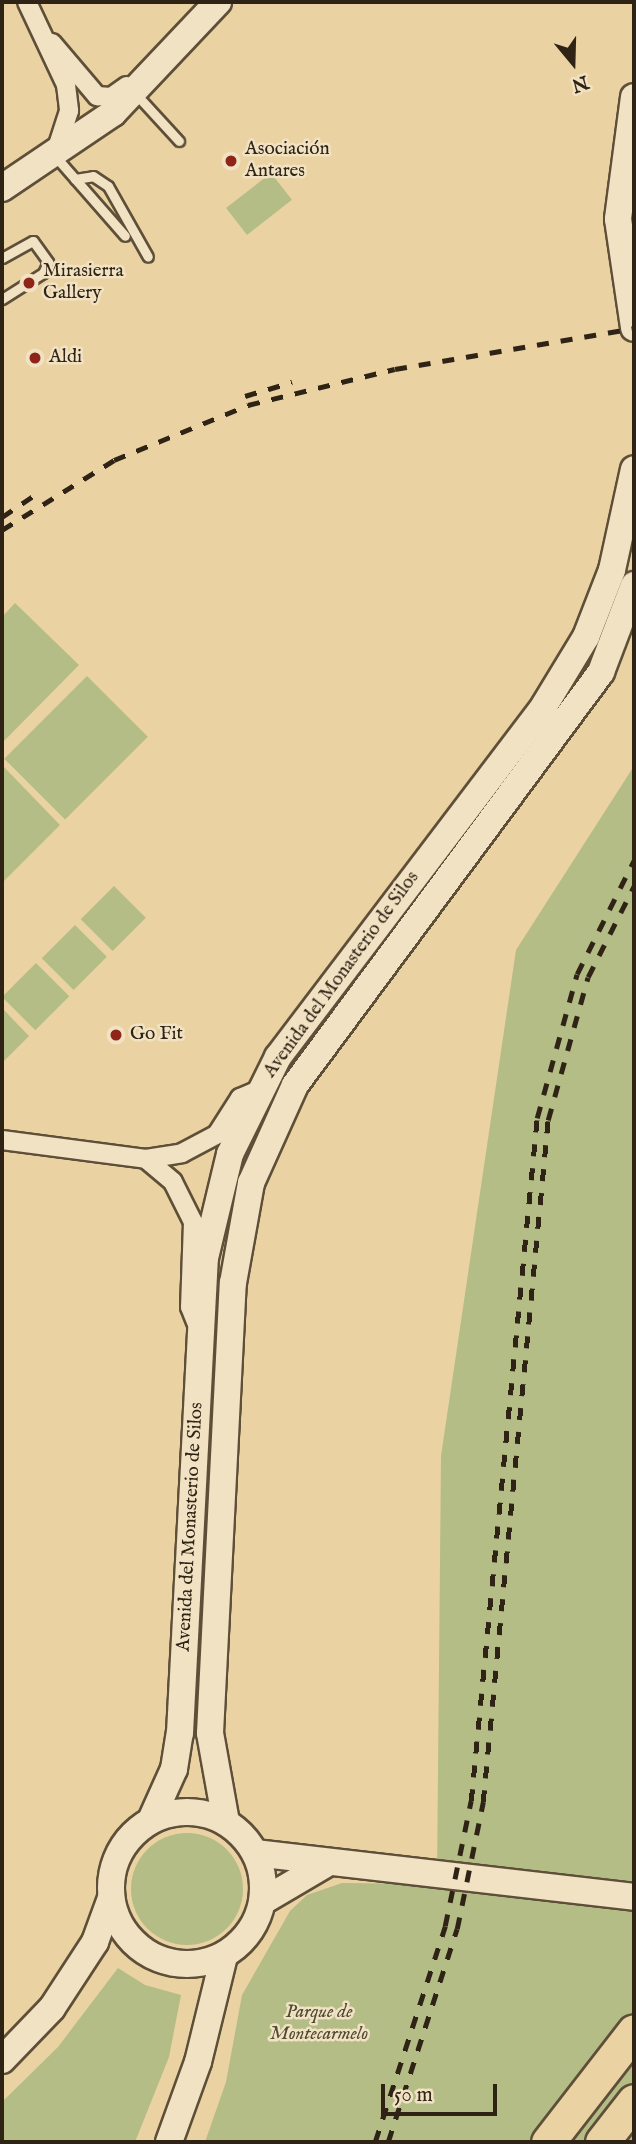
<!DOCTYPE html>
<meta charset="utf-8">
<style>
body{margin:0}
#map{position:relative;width:636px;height:2144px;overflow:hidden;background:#ead2a2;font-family:"IM FELL English",serif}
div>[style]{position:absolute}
.green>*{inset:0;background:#b4bd86;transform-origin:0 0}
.round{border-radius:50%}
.roads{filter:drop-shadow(2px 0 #5e4f39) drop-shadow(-2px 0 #5e4f39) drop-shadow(0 2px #5e4f39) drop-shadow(0 -2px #5e4f39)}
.lane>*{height:9px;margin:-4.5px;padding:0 4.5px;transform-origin:4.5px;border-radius:4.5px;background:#f1e2c3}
.street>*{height:18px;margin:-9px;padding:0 9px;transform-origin:9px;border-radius:9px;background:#f1e2c3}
.secondary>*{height:26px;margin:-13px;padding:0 13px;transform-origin:13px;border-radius:13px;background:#f1e2c3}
.secondary>.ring{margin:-13px;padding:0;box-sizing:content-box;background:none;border:26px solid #f1e2c3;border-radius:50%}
.highway>*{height:33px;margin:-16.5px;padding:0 16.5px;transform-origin:16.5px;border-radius:16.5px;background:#ead2a2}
.rail>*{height:4.5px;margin-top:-2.25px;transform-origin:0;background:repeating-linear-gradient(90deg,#2f2316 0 12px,transparent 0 24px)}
.dots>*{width:19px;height:19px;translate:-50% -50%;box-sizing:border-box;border:4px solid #f1e2c3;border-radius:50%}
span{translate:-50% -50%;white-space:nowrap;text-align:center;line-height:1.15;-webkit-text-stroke:5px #f1e2c3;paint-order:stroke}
.poi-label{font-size:19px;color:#2f2316}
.left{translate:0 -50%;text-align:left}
.street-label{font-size:19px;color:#2f2316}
.park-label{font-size:19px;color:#504a32;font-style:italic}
.frame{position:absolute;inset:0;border:4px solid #2f2316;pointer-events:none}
.north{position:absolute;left:538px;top:28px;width:70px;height:70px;-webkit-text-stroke:5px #f1e2c3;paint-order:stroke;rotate:161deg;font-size:19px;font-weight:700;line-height:28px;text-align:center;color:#2f2316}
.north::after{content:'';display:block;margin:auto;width:24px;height:32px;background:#2f2316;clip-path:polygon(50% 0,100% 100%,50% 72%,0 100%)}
.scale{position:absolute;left:381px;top:2084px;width:116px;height:32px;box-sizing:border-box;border:4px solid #2f2316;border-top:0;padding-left:9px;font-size:21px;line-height:24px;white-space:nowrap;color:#2f2316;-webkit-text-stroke:5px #f1e2c3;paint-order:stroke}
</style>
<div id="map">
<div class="green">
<i style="left:271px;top:173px;width:34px;height:57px;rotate:52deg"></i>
<i style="clip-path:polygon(15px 603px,79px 665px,2px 743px,2px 617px)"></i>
<i style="left:87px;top:676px;width:86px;height:117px;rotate:45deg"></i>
<i style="clip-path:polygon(2px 765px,60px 825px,2px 883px)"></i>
<i style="clip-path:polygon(634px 766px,634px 2142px,205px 2142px,226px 2082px,242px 1995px,290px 1911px,307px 1895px,342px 1883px,435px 1884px,437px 1878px,441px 1456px,516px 950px)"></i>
<i style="left:114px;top:886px;width:45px;height:47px;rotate:45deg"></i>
<i style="left:75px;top:925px;width:45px;height:47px;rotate:45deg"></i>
<i style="left:36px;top:963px;width:47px;height:48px;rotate:45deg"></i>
<i style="clip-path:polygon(2px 1008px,29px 1036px,2px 1063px)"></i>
<i class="round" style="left:131px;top:1833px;width:112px;height:112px"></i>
<i style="clip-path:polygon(118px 1968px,145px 1985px,181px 1995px,169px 2057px,135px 2142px,2px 2142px,2px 2102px,58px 2047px)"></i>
</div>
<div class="roads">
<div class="lane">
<i style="left:135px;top:93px;width:65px;rotate:47.5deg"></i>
<i style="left:55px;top:156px;width:106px;rotate:48.8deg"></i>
<i style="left:75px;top:179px;width:18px;rotate:-9deg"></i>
<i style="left:93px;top:176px;width:18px;rotate:34deg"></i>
<i style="left:108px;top:186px;width:81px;rotate:60.6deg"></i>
<i style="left:2px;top:258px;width:35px;rotate:-29deg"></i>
<i style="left:33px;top:241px;width:26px;rotate:54deg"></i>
<i style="left:48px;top:262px;width:12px;rotate:114deg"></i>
<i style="left:43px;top:273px;width:49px;rotate:147.6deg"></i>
</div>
<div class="street">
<i style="left:27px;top:2px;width:92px;rotate:64.8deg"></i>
<i style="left:66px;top:85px;width:26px;rotate:83deg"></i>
<i style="left:69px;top:111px;width:42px;rotate:108deg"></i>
<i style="left:52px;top:43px;width:70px;rotate:49.7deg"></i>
<i style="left:97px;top:96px;width:14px;rotate:4deg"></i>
<i style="left:111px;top:97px;width:19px;rotate:-35deg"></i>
<i style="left:2px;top:1140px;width:145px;rotate:7.5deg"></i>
<i style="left:146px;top:1159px;width:36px;rotate:-9deg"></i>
<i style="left:182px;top:1153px;width:40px;rotate:-28deg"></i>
<i style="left:217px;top:1134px;width:43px;rotate:-57.4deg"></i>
<i style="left:240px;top:1098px;width:21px;rotate:-23deg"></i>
<i style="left:146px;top:1159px;width:35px;rotate:40deg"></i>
<i style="left:173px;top:1182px;width:45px;rotate:63.4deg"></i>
<i style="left:193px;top:1222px;width:85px;rotate:92deg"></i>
<i style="left:190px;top:1307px;width:16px;rotate:68deg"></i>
</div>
<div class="secondary">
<i style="left:634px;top:97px;width:123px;rotate:97.5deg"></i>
<i style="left:618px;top:219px;width:110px;rotate:81.6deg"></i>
<i style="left:2px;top:188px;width:134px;rotate:-34deg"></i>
<i style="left:113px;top:113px;width:153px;rotate:-46.6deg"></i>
<i class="ring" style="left:111px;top:1812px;width:126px;height:126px"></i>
<i style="left:151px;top:1820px;width:56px;rotate:-65.7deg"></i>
<i style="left:174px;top:1769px;width:36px;rotate:-81deg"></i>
<i style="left:180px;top:1733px;width:476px;rotate:-87deg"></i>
<i style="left:205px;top:1258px;width:107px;rotate:-76.5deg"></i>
<i style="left:230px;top:1154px;width:108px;rotate:-63.7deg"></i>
<i style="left:278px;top:1057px;width:440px;rotate:-52.8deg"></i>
<i style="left:544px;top:706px;width:81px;rotate:-58.7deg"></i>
<i style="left:586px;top:637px;width:72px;rotate:-68.8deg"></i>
<i style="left:612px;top:570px;width:103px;rotate:-77.7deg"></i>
<i style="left:226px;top:1822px;width:90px;rotate:-100.2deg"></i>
<i style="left:210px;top:1733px;width:451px;rotate:-87.1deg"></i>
<i style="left:233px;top:1283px;width:102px;rotate:-79.8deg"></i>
<i style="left:251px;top:1183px;width:107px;rotate:-65.8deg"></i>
<i style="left:295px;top:1085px;width:514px;rotate:-53.46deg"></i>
<i style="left:601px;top:672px;width:93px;rotate:-69.2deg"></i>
<i style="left:255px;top:1853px;width:382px;rotate:6.6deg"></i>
<i style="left:263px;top:1901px;width:71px;rotate:-30.5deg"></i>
<i style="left:2px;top:2060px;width:72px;rotate:-46.1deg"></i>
<i style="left:52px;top:2008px;width:79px;rotate:-56.9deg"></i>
<i style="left:95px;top:1942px;width:47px;rotate:-70deg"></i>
<i style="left:169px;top:2142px;width:85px;rotate:-70.1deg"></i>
<i style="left:198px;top:2062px;width:109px;rotate:-76.2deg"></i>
</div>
<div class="highway">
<i style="left:548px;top:2142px;width:140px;rotate:-52.2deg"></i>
<i style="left:602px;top:2142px;width:52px;rotate:-52deg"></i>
</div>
</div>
<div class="rail">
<i style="left:245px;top:396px;width:49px;rotate:-16.6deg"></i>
<i style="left:2px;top:517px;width:45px;rotate:-34deg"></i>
<i style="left:2px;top:530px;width:132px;rotate:-32deg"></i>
<i style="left:114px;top:460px;width:145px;rotate:-22.3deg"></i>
<i style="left:248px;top:405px;width:151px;rotate:-13.8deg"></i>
<i style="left:395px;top:369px;width:242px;rotate:-9.7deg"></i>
<i style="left:375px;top:2142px;width:227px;rotate:-72deg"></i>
<i style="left:445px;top:1926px;width:128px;rotate:-78.3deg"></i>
<i style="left:471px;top:1801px;width:686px;rotate:-84.48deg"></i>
<i style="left:537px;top:1118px;width:149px;rotate:-74.5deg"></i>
<i style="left:577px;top:974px;width:127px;rotate:-63.4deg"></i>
<i style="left:388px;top:2142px;width:224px;rotate:-72.1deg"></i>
<i style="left:457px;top:1929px;width:130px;rotate:-78.4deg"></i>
<i style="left:483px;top:1802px;width:685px;rotate:-84.56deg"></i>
<i style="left:548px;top:1120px;width:148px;rotate:-74.4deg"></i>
<i style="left:588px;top:977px;width:102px;rotate:-63.2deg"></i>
</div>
<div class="dots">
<i style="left:231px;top:161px;background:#8f2418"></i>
<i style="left:29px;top:283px;background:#8f2418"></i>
<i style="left:35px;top:358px;background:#8f2418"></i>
<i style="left:116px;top:1035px;background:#8f2418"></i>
</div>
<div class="poi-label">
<span class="left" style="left:245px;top:161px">Asociación<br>Antares</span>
<span class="left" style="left:43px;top:283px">Mirasierra<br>Gallery</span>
<span class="left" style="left:49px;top:358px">Aldi</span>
<span class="left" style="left:130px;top:1035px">Go Fit</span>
</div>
<div class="street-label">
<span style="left:342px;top:975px;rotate:-54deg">Avenida del Monasterio de Silos</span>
<span style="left:191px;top:1527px;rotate:-87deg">Avenida del Monasterio de Silos</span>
</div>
<div class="park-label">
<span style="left:319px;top:2024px">Parque de<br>Montecarmelo</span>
</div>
<div class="frame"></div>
<div class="north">N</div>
<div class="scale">50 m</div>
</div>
